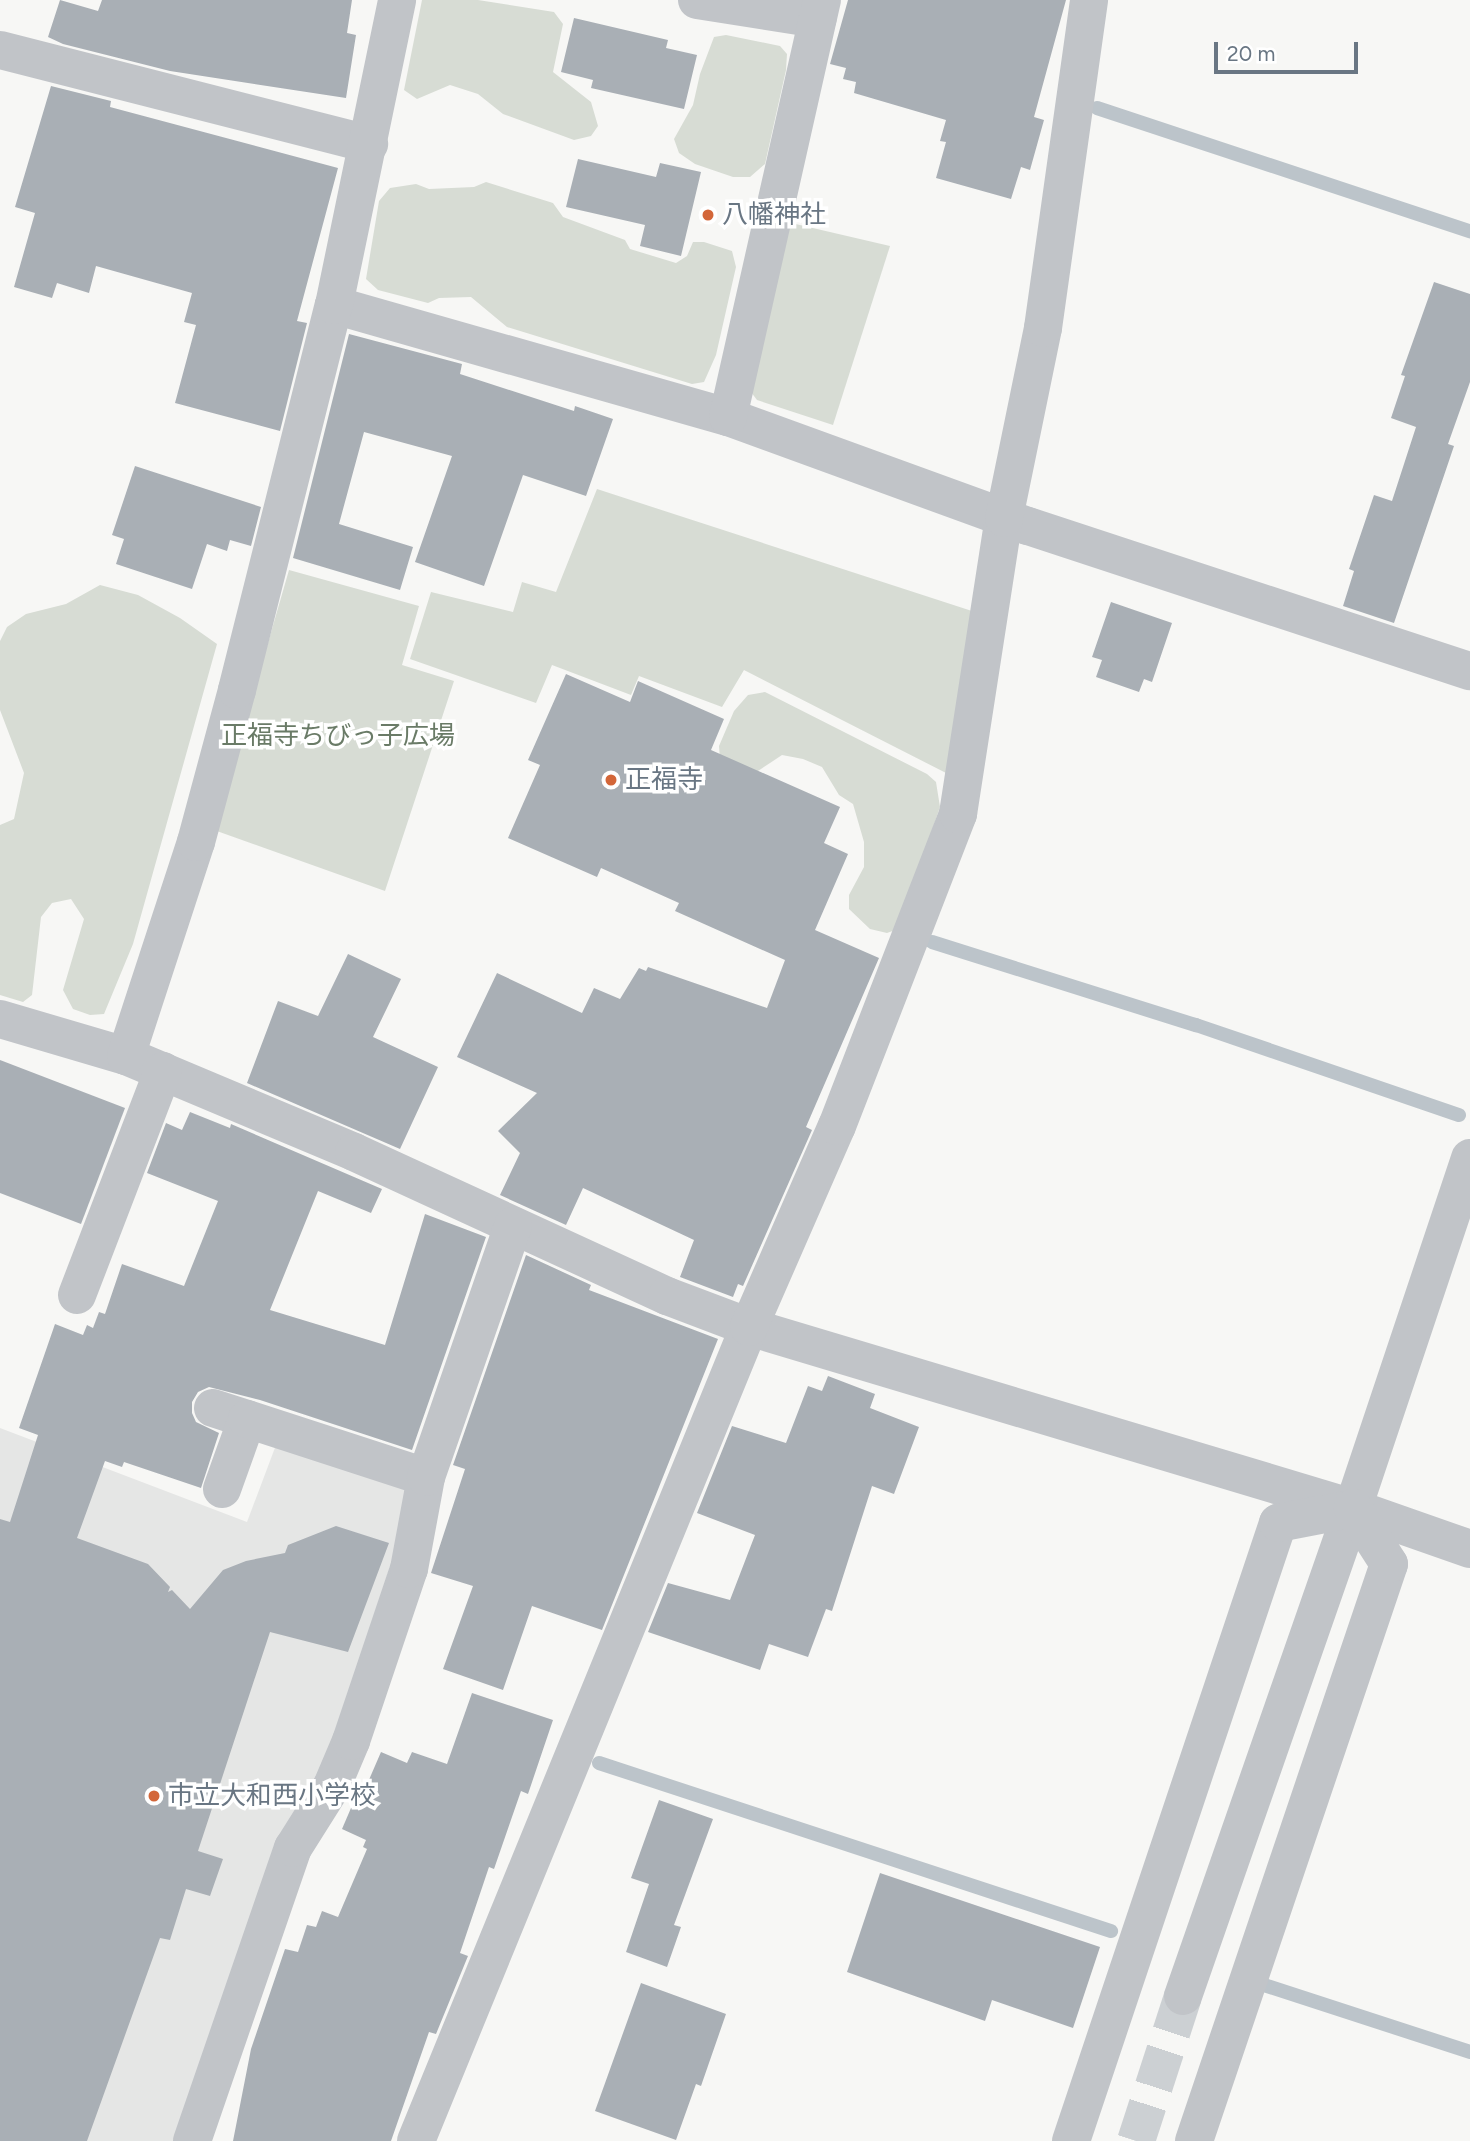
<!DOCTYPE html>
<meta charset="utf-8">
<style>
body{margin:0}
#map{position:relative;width:1470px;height:2141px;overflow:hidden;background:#f7f7f5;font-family:Figtree,"Noto Sans JP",sans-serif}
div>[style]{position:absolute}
.built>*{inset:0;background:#e5e6e5}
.green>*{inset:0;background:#d7dcd4}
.stream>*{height:14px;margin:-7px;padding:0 7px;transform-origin:7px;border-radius:7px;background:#bcc4ca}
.building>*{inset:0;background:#a9afb5}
.minor-tunnel>*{height:38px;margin-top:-19px;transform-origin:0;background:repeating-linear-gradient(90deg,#ccd0d3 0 38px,transparent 0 57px)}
.minor>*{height:38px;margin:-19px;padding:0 19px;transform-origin:19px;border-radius:19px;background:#c1c4c8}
.dots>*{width:19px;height:19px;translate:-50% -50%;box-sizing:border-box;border:4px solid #fff;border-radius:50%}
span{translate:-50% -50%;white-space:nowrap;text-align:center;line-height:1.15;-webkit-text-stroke:7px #fff;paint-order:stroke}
.poi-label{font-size:26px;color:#697683}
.left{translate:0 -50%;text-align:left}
.park-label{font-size:26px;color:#6a7b67}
.scale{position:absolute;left:1214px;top:42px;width:144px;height:32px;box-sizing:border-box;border:4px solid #697683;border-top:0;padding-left:9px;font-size:21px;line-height:24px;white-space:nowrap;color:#697683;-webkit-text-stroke:5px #fff;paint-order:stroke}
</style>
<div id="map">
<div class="built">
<i style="clip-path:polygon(0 1428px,247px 1522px,276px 1445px,414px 1489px,329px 1762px,176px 2141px,0 2141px)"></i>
</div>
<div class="green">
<i style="clip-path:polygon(422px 0,478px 0,554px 12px,563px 24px,553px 72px,591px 102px,598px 126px,591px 136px,574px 140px,503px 114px,478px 94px,450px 85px,417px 99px,404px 90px)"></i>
<i style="clip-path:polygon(726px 35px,780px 46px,787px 54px,786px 70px,765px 164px,750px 177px,733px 177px,695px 164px,679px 153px,674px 139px,693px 105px,700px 74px,714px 37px)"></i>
<i style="clip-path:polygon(486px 182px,553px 203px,563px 217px,625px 240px,630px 249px,676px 263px,687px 256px,693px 242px,704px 242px,732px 251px,736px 267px,716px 355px,704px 382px,692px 384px,507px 327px,471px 297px,439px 298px,428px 303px,378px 290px,366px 279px,379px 201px,390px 188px,416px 184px,429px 189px,474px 187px)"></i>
<i style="clip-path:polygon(787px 222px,890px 246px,833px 425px,757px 400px,748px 388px)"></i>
<i style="clip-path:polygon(597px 489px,975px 612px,948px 774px,744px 670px,722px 707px,639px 676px,631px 695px,552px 665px,536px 703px,410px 659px,431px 592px,513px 612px,522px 582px,556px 592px)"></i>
<i style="clip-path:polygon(289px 570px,419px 606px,402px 665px,454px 681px,385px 891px,214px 830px)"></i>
<i style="clip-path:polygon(100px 585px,138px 595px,180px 618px,217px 644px,133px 944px,104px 1014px,90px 1015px,73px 1009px,63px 990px,84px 919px,71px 899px,52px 903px,41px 917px,32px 995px,23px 1002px,0 995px,0 825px,14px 819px,24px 773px,0 710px,0 641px,7px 627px,26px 614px,66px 604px)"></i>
<i style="clip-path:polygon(765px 692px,927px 774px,936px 782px,940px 807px,898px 929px,887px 933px,870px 929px,849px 909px,849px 895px,864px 867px,864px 842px,853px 804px,839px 795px,822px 767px,803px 759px,782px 755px,752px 775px,721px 773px,719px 746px,734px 711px,748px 695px)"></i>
</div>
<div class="stream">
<i style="left:1097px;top:108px;width:393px;rotate:18.3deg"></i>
<i style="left:932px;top:942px;width:277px;rotate:17.5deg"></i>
<i style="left:1196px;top:1025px;width:278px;rotate:18.9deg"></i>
<i style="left:599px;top:1763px;width:539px;rotate:18.17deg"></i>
<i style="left:1264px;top:1985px;width:217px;rotate:18deg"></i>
</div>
<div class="building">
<i style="clip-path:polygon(60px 0,98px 11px,102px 0,352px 0,347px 33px,356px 35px,346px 98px,170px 71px,63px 44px,48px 37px)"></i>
<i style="clip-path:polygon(848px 0,1066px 0,1034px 117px,1044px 120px,1030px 170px,1021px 167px,1011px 199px,936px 178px,946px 142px,940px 141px,946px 120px,854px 93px,856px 82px,843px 79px,846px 68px,830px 64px)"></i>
<i style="clip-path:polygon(574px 18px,668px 40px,666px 48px,697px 55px,684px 109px,591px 88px,593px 80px,561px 72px)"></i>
<i style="clip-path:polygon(51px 86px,111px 101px,110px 107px,338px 168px,297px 321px,307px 323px,280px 431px,175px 403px,196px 325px,184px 322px,192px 293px,96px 266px,89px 293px,57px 283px,52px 298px,14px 287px,35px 213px,15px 207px)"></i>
<i style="clip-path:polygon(578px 159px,656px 177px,660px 163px,701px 172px,681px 256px,640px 246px,645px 225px,566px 207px)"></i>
<i style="clip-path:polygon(1434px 282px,1470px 294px,1470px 382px,1448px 444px,1454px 446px,1394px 623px,1343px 606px,1354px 571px,1349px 569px,1374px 495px,1392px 501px,1416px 427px,1391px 418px,1405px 376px,1401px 375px)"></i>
<i style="clip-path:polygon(349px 334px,462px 364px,460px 374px,574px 411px,575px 406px,613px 419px,586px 496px,523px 475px,484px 586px,415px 562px,452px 456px,364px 432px,339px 524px,413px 547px,400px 590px,293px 558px)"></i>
<i style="clip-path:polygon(135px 466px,261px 507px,251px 546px,230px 540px,227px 551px,207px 544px,192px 589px,116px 564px,124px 539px,112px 535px)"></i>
<i style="clip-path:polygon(1111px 602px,1172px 623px,1152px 682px,1144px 679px,1139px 692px,1096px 677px,1102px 660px,1092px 657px)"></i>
<i style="clip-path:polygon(566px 674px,630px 702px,638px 681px,724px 719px,711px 750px,840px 807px,824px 843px,848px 854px,815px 930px,879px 958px,806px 1127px,812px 1130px,743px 1286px,738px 1284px,733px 1297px,680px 1277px,694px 1240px,583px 1188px,566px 1225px,500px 1195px,520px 1153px,498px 1131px,537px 1093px,457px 1057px,497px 973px,582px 1013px,594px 988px,620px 999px,639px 968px,646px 971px,648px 967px,767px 1008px,785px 960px,675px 911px,679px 903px,601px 868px,597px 877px,508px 838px,540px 765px,528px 760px)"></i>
<i style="clip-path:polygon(348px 954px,401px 979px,373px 1037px,438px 1067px,400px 1149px,247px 1083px,278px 1001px,318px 1016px)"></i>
<i style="clip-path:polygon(0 1060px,125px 1108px,81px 1224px,0 1193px)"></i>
<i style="clip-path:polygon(190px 1112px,230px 1128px,231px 1124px,382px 1189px,371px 1213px,318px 1191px,270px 1310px,385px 1345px,425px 1214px,486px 1237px,412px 1450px,260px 1400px,209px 1387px,198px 1392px,192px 1402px,192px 1413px,196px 1422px,219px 1433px,201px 1488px,124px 1462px,122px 1467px,105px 1461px,77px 1538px,148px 1564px,170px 1587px,168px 1592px,172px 1590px,190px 1609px,223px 1570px,246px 1561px,285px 1553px,288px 1545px,336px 1526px,389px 1543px,348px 1652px,270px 1632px,198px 1851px,223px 1859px,210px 1896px,186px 1889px,170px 1940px,160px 1938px,87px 2141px,0 2141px,0 1519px,10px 1522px,38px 1435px,19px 1428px,55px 1324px,83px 1335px,87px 1325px,93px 1328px,99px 1312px,105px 1314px,122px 1264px,184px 1286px,218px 1201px,147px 1173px,166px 1123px,182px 1130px)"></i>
<i style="clip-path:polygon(526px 1255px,591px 1285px,589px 1290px,718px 1339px,602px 1630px,532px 1606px,503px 1690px,443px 1669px,473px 1586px,431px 1573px,465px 1469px,453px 1465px)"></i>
<i style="clip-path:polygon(828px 1376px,875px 1394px,870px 1408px,919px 1427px,894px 1494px,872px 1486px,832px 1611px,826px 1609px,808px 1657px,769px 1644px,760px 1670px,648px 1632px,668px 1583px,730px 1600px,755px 1535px,697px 1513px,732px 1426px,786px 1443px,808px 1386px,822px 1391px)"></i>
<i style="clip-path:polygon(472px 1693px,553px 1720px,528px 1794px,521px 1791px,494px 1869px,489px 1867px,460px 1953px,468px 1956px,436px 2034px,429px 2032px,391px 2141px,233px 2141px,251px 2049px,285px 1949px,298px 1952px,307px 1925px,316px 1927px,322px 1911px,338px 1917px,367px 1849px,363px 1847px,366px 1840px,342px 1829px,360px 1787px,365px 1789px,381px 1752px,407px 1763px,412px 1752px,447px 1764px)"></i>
<i style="clip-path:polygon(659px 1800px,713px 1819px,674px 1925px,681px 1927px,667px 1967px,626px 1952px,649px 1884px,631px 1878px)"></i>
<i style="clip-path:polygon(880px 1873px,1100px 1947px,1073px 2028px,992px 2000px,985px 2021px,847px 1972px)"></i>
<i style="clip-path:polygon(641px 1983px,726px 2014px,701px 2086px,696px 2084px,676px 2140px,595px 2111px)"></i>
</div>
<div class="minor-tunnel">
<i style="left:1136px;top:2141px;width:152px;rotate:-72deg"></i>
</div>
<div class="minor">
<i style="left:697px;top:0;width:122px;rotate:8.9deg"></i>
<i style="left:0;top:50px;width:381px;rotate:14.3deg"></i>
<i style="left:334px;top:305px;width:410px;rotate:15.9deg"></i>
<i style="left:728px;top:417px;width:319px;rotate:20deg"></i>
<i style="left:1028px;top:526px;width:465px;rotate:18.2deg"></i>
<i style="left:728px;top:417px;width:427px;rotate:-77.3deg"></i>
<i style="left:0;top:1019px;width:131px;rotate:16.4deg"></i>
<i style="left:126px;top:1056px;width:247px;rotate:22.8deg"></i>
<i style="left:354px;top:1152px;width:345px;rotate:24.7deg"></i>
<i style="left:667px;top:1296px;width:88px;rotate:20.7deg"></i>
<i style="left:749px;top:1327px;width:631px;rotate:16.68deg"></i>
<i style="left:1353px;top:1508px;width:124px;rotate:19.3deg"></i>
<i style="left:126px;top:1056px;width:225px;rotate:-71.9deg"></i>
<i style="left:196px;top:842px;width:157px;rotate:-74.9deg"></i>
<i style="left:237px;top:690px;width:397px;rotate:-75.9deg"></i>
<i style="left:334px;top:305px;width:311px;rotate:-78.3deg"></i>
<i style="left:77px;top:1295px;width:240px;rotate:-69deg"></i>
<i style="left:213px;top:1408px;width:36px;rotate:18deg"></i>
<i style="left:222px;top:1489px;width:74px;rotate:-70.3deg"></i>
<i style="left:247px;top:1419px;width:188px;rotate:18deg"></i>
<i style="left:1183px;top:1996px;width:517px;rotate:-70.79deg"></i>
<i style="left:1353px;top:1508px;width:369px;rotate:-71.5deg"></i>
<i style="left:192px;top:2141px;width:310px;rotate:-71deg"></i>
<i style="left:293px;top:1848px;width:73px;rotate:-57.8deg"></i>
<i style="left:332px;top:1786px;width:49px;rotate:-67.1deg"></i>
<i style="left:351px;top:1741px;width:182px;rotate:-71.4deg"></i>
<i style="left:409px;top:1569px;width:94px;rotate:-79.5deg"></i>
<i style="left:426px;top:1477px;width:266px;rotate:-70.9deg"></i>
<i style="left:416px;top:2141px;width:879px;rotate:-67.75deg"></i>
<i style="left:749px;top:1327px;width:219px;rotate:-66.4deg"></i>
<i style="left:837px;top:1126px;width:335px;rotate:-68.8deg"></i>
<i style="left:958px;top:814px;width:300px;rotate:-81.2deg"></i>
<i style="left:1004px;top:518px;width:194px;rotate:-78.4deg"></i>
<i style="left:1043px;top:328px;width:331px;rotate:-82deg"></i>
<i style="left:1071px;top:2141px;width:652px;rotate:-71.48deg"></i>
<i style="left:1278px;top:1523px;width:74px;rotate:-10.9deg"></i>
<i style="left:1194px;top:2141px;width:609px;rotate:-71.33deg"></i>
<i style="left:1389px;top:1564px;width:67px;rotate:-122.7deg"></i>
</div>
<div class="dots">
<i style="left:708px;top:215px;background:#d36639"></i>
<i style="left:611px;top:780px;background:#d36639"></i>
<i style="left:154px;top:1796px;background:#d36639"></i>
</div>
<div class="poi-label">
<span class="left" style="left:722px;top:215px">八幡神社</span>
<span class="left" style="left:625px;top:780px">正福寺</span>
<span class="left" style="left:168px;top:1796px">市立大和西小学校</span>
</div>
<div class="park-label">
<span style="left:338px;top:736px">正福寺ちびっ子広場</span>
</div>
<div class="scale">20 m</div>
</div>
